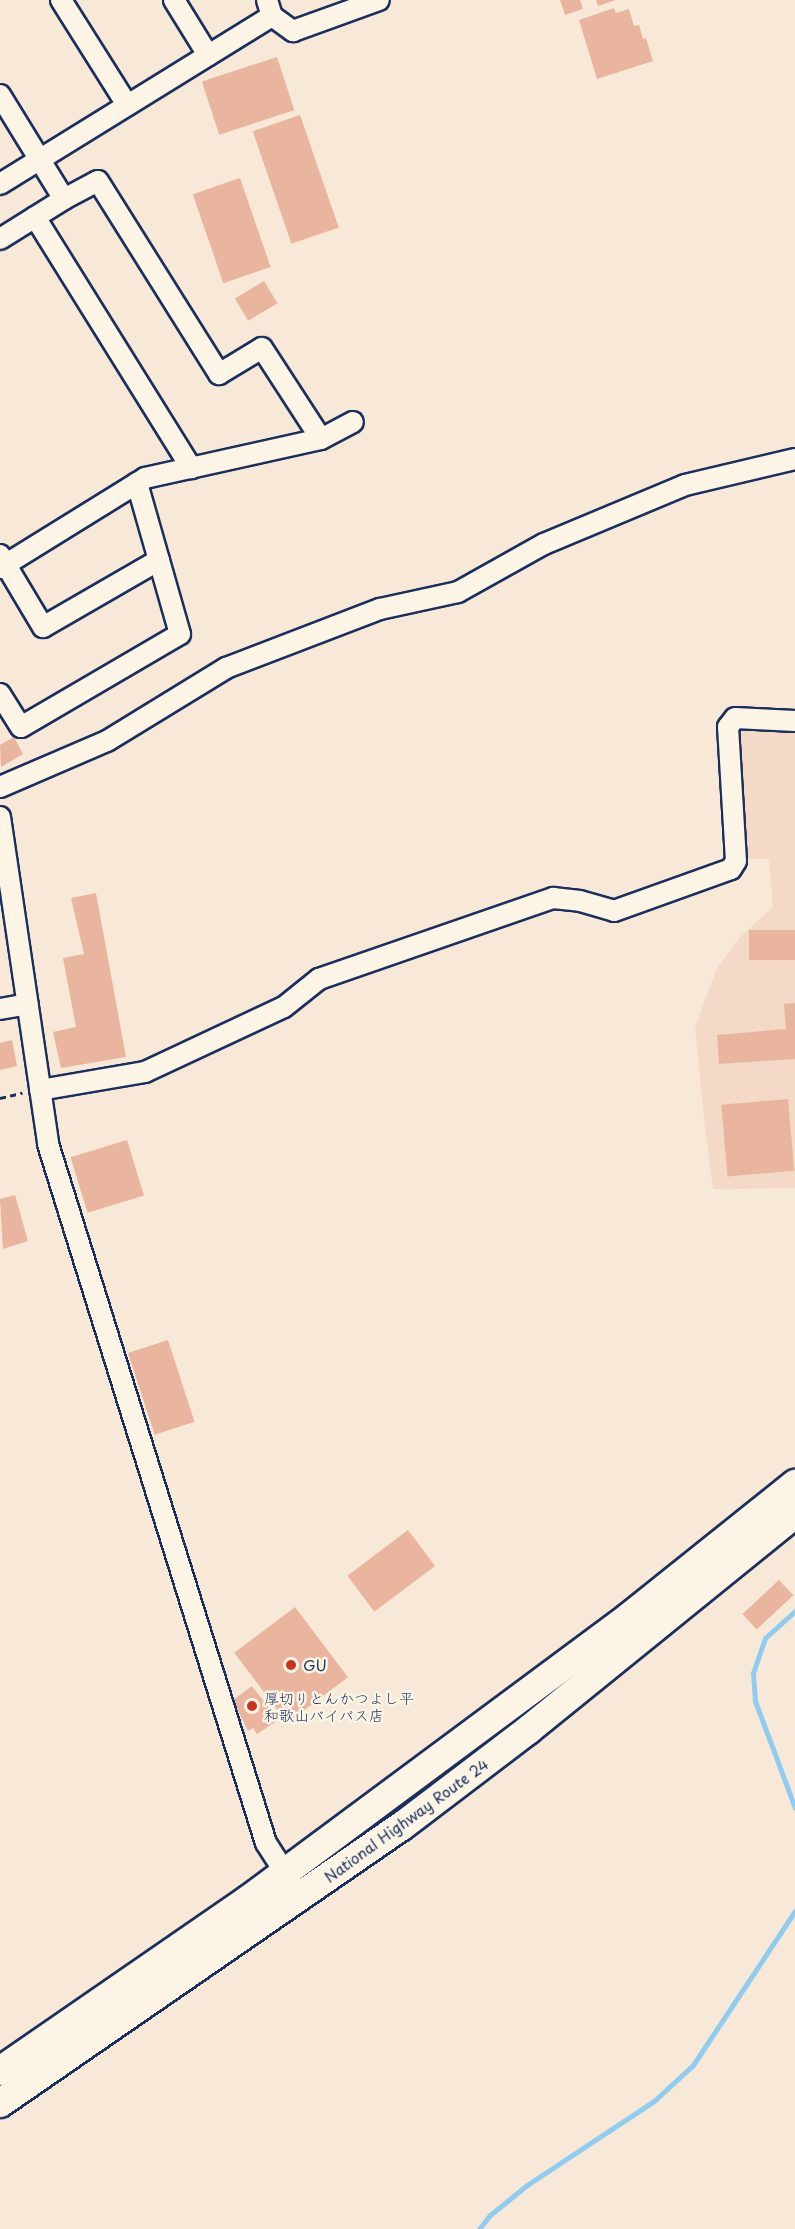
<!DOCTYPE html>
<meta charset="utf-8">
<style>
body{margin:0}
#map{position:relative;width:795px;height:2229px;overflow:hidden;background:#f8e8d7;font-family:"Playpen Sans","Klee One",sans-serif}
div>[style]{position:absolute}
.built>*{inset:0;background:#f4d9c6}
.stream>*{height:5px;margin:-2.5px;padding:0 2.5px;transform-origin:2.5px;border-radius:2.5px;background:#90ccf0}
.building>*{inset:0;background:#eab59e;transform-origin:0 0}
.path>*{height:3px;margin-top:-1.5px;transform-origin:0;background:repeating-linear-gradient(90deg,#1b2f5e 0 6px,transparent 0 10.5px)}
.roads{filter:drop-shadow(2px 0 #1b2f5e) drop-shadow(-2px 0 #1b2f5e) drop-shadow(0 2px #1b2f5e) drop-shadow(0 -2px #1b2f5e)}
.minor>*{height:20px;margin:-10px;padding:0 10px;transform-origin:10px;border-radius:10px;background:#fcf5e5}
.highway>*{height:28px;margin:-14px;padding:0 14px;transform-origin:14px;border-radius:14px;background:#fcf5e5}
.dots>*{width:16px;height:16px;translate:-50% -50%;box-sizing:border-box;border:3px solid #fcf5e5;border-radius:50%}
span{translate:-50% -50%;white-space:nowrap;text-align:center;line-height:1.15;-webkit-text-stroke:5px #fcf5e5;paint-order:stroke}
.poi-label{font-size:15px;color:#1b2f5e}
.left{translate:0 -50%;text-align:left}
.street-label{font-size:15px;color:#1b2f5e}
</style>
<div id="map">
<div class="built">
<i style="clip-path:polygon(740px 722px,795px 726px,795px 1188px,713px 1189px,704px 1119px,695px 1028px,717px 968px,740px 937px,773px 907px,769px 859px,742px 859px,734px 730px)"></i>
</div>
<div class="stream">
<i style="left:795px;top:1611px;width:40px;rotate:138deg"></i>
<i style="left:765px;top:1638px;width:37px;rotate:109deg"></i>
<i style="left:753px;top:1673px;width:28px;rotate:86deg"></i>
<i style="left:755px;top:1701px;width:114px;rotate:69.5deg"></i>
<i style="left:479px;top:2229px;width:18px;rotate:-52deg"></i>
<i style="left:490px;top:2215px;width:48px;rotate:-39deg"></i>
<i style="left:527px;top:2185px;width:152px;rotate:-33.5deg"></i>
<i style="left:654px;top:2101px;width:53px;rotate:-42.7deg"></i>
<i style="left:693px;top:2065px;width:185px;rotate:-56.5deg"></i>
</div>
<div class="building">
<i style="clip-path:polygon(560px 0,580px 0,583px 9px,565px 15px)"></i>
<i style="clip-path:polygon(596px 0,616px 0,598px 6px)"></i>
<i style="clip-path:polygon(614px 8px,616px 13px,629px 9px,634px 26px,639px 25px,643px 39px,646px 38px,653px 61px,597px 79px,579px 20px)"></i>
<i style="left:277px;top:57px;width:56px;height:79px;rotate:72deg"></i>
<i style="left:300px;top:115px;width:119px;height:50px;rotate:71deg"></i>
<i style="left:240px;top:178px;width:94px;height:50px;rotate:71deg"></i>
<i style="left:264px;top:281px;width:26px;height:34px;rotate:59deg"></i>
<i style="clip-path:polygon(14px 737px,23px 754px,1px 767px,0 745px)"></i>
<i style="clip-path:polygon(96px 893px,126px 1057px,61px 1068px,53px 1032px,76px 1027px,63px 958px,84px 954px,71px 898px)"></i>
<i style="left:795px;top:930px;width:30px;height:46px;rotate:90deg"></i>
<i style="clip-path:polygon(795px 1003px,795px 1059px,719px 1064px,717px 1035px,786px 1029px,784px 1004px)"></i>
<i style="clip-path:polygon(12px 1040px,17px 1066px,0 1070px,0 1043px)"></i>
<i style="left:788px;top:1099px;width:72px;height:67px;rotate:85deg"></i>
<i style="left:127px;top:1140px;width:58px;height:59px;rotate:73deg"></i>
<i style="clip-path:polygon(15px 1195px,28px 1241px,3px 1249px,0 1199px)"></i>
<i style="left:168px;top:1340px;width:86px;height:42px;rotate:72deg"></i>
<i style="left:408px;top:1530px;width:45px;height:76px;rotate:53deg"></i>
<i style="left:779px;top:1580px;width:21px;height:50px;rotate:47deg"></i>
<i style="left:295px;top:1607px;width:88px;height:76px;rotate:53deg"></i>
<i style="clip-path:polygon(252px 1686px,278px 1720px,257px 1734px,253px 1728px,248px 1731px,233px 1700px)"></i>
</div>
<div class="path">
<i style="left:0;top:1098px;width:23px;rotate:-13deg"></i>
</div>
<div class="roads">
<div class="minor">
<i style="left:61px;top:0;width:124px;rotate:57.8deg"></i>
<i style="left:174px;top:0;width:65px;rotate:58.3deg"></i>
<i style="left:267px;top:0;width:17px;rotate:73deg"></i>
<i style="left:272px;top:16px;width:26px;rotate:36deg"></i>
<i style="left:293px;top:31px;width:91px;rotate:-19.8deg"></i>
<i style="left:0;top:95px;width:122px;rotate:58.4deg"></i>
<i style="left:64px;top:199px;width:38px;rotate:-28deg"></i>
<i style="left:98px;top:181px;width:228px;rotate:57.9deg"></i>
<i style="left:219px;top:374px;width:50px;rotate:-31.2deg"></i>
<i style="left:262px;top:348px;width:108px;rotate:57deg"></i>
<i style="left:0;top:184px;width:320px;rotate:-31.7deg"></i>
<i style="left:35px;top:217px;width:296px;rotate:58.1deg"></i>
<i style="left:0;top:239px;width:75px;rotate:-32deg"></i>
<i style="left:0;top:555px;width:84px;rotate:59.2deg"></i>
<i style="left:43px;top:627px;width:134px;rotate:-30deg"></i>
<i style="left:0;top:568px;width:171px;rotate:-31.8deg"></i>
<i style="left:145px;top:478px;width:180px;rotate:-12.5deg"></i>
<i style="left:321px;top:439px;width:36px;rotate:-28deg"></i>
<i style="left:0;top:694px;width:39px;rotate:58deg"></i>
<i style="left:21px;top:727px;width:184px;rotate:-30.3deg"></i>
<i style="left:180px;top:634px;width:157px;rotate:-105.9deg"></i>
<i style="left:0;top:787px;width:116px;rotate:-23.3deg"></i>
<i style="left:107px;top:741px;width:140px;rotate:-31.5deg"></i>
<i style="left:226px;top:668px;width:165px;rotate:-21deg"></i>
<i style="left:380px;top:609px;width:80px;rotate:-12.3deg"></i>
<i style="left:458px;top:592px;width:98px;rotate:-29.2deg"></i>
<i style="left:544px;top:544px;width:153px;rotate:-22.7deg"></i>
<i style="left:685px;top:485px;width:113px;rotate:-13.3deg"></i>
<i style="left:0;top:817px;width:331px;rotate:81.6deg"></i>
<i style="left:48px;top:1144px;width:732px;rotate:72.68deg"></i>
<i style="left:266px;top:1843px;width:46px;rotate:57.3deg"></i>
<i style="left:0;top:1009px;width:28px;rotate:-10deg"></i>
<i style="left:40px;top:1090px;width:107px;rotate:-9.7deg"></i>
<i style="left:145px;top:1072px;width:153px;rotate:-25.1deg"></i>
<i style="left:284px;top:1007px;width:45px;rotate:-38.7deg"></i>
<i style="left:319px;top:979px;width:248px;rotate:-19.1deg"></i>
<i style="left:553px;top:898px;width:27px;rotate:6deg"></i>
<i style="left:580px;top:901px;width:35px;rotate:16deg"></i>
<i style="left:614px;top:911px;width:124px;rotate:-19.7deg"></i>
<i style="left:731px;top:869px;width:9px;rotate:-58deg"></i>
<i style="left:736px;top:861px;width:134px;rotate:-93.4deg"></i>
<i style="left:728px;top:727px;width:11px;rotate:-52deg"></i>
<i style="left:735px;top:718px;width:60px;rotate:2.9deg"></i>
</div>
<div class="highway">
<i style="left:0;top:2071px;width:301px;rotate:-34.6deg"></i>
<i style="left:248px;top:1900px;width:475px;rotate:-36.6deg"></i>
<i style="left:629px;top:1617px;width:213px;rotate:-38.7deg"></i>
<i style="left:0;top:2103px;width:488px;rotate:-34.6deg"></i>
<i style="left:402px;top:1826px;width:158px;rotate:-37.3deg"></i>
<i style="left:528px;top:1730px;width:343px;rotate:-39deg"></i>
</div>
</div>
<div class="dots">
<i style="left:291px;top:1665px;background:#c8321e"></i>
<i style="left:252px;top:1706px;background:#c8321e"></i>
</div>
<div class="poi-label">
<span class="left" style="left:303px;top:1665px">GU</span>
<span class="left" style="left:264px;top:1706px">厚切りとんかつよし平<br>和歌山バイパス店</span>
</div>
<div class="street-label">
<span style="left:406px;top:1820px;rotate:-36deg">National Highway Route 24</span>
</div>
</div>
